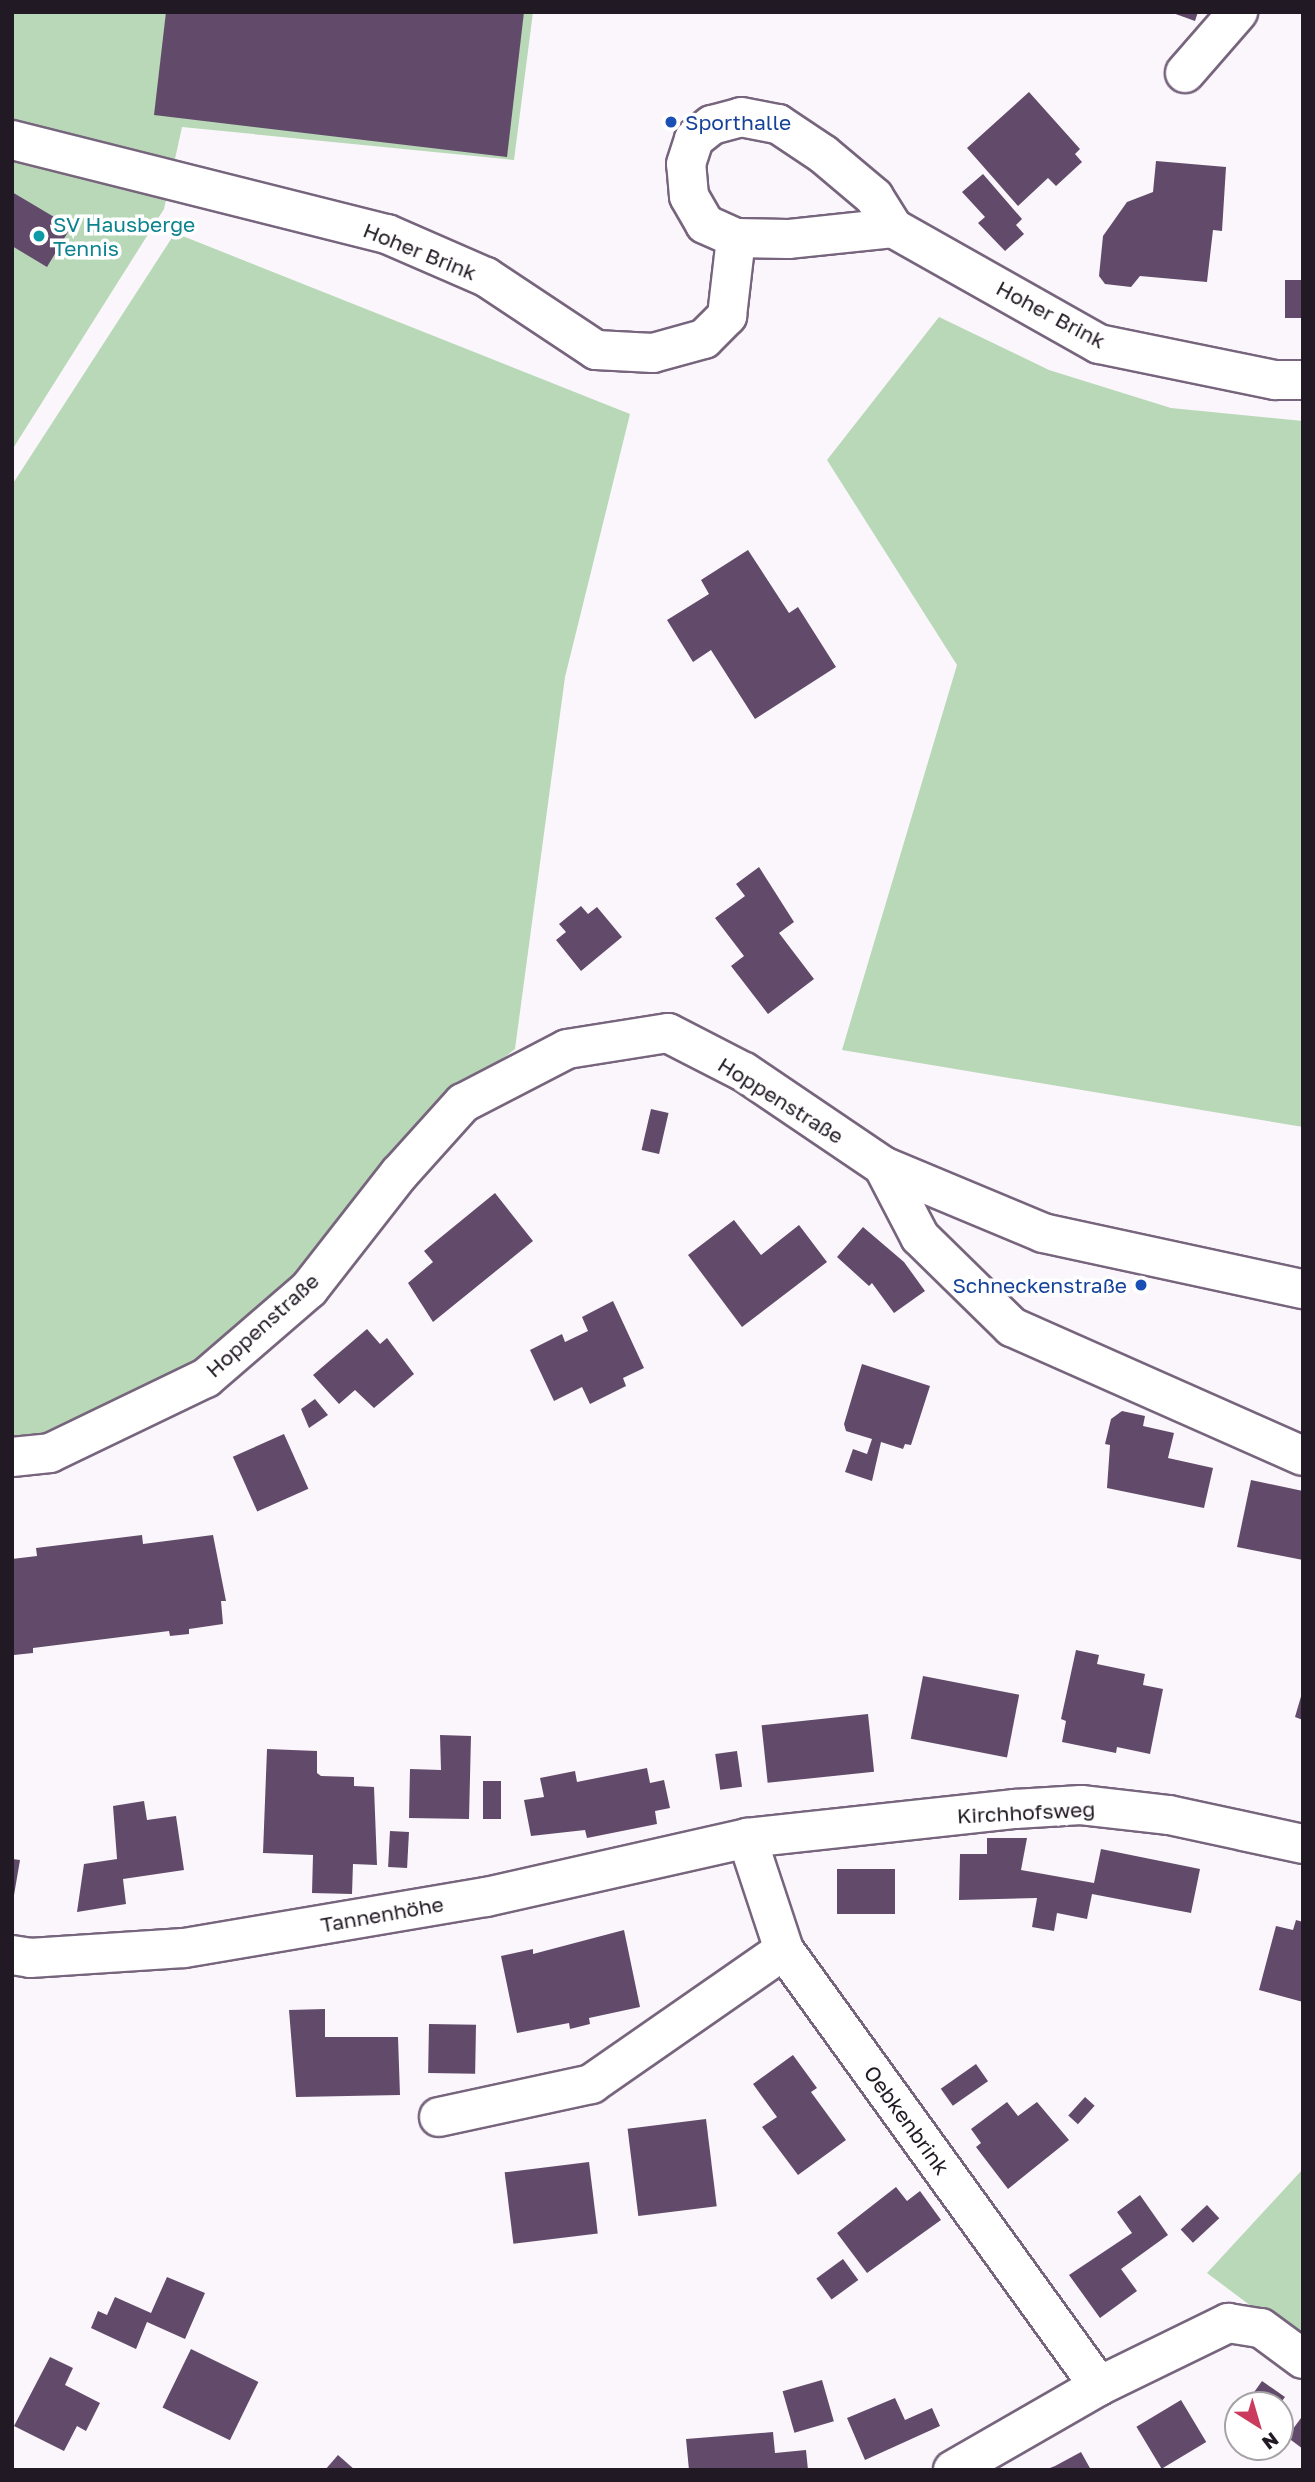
<!DOCTYPE html>
<meta charset="utf-8">
<style>
body{margin:0}
#map{position:relative;width:1315px;height:2482px;overflow:hidden;background:#faf6fb;font-family:"Golos Text",sans-serif}
div>[style]{position:absolute}
.green>*{inset:0;background:#b8d8b7}
.building>*{inset:0;background:#624b6a;transform-origin:0 0}
.roads{filter:drop-shadow(2px 0 #77657d) drop-shadow(-2px 0 #77657d) drop-shadow(0 2px #77657d) drop-shadow(0 -2px #77657d)}
.minor>*{height:38px;margin:-19px;padding:0 19px;transform-origin:19px;border-radius:19px;background:#fff}
.dots>*{width:19px;height:19px;translate:-50% -50%;box-sizing:border-box;border:4px solid #fff;border-radius:50%}
span{translate:-50% -50%;white-space:nowrap;text-align:center;line-height:1.15;-webkit-text-stroke:7px #fff;paint-order:stroke}
.transit-label{font-size:21px;color:#164399}
.left{translate:0 -50%;text-align:left}
.right{translate:-100% -50%;text-align:right}
.culture-label{font-size:21px;color:#0d838f}
.street-label{font-size:21px;color:#211923}
.frame{position:absolute;inset:0;border:14px solid #211923;pointer-events:none}
.north{position:absolute;left:1224px;top:2391px;width:70px;height:70px;box-sizing:border-box;background:#fff;border:2px solid #a6a3a7;border-radius:50%;rotate:143deg;font-size:19px;font-weight:700;line-height:28px;text-align:center;color:#211923}
.north::after{content:'';display:block;margin:auto;width:24px;height:32px;background:#cb3b5d;clip-path:polygon(50% 0,100% 100%,50% 72%,0 100%)}
</style>
<div id="map">
<div class="green">
<i style="clip-path:polygon(12px 12px,533px 12px,514px 160px,182px 127px,164px 209px,12px 450px)"></i>
<i style="clip-path:polygon(175px 233px,630px 414px,565px 677px,515px 1049px,454px 1097px,300px 1282px,196px 1371px,58px 1439px,12px 1443px,12px 485px)"></i>
<i style="clip-path:polygon(939px 317px,1049px 370px,1171px 408px,1303px 421px,1303px 1127px,842px 1050px,957px 665px,827px 460px)"></i>
<i style="clip-path:polygon(1303px 2169px,1303px 2345px,1207px 2273px)"></i>
</div>
<div class="building">
<i style="clip-path:polygon(166px 12px,524px 12px,507px 157px,154px 115px)"></i>
<i style="clip-path:polygon(1170px 12px,1198px 12px,1195px 21px)"></i>
<i style="clip-path:polygon(1029px 92px,1080px 149px,1075px 154px,1082px 162px,1056px 186px,1048px 178px,1018px 206px,967px 148px)"></i>
<i style="clip-path:polygon(1156px 161px,1226px 167px,1222px 231px,1213px 230px,1207px 282px,1140px 276px,1131px 287px,1105px 284px,1099px 276px,1103px 236px,1127px 202px,1153px 192px)"></i>
<i style="clip-path:polygon(983px 174px,1022px 219px,1016px 225px,1024px 234px,1005px 251px,978px 223px,985px 217px,962px 192px)"></i>
<i style="clip-path:polygon(12px 192px,71px 227px,47px 267px,12px 246px)"></i>
<i style="left:1303px;top:280px;width:38px;height:18px;rotate:90deg"></i>
<i style="clip-path:polygon(748px 550px,789px 613px,798px 607px,836px 667px,755px 719px,711px 650px,693px 662px,667px 620px,709px 594px,701px 580px)"></i>
<i style="clip-path:polygon(759px 867px,794px 922px,779px 933px,814px 979px,768px 1014px,731px 966px,744px 956px,715px 918px,745px 896px,736px 884px)"></i>
<i style="clip-path:polygon(581px 906px,588px 914px,597px 907px,622px 937px,581px 971px,556px 940px,566px 932px,559px 924px)"></i>
<i style="left:651px;top:1109px;width:18px;height:42px;rotate:13deg"></i>
<i style="clip-path:polygon(495px 1193px,533px 1241px,433px 1322px,408px 1283px,433px 1262px,424px 1251px)"></i>
<i style="clip-path:polygon(734px 1220px,761px 1255px,799px 1225px,827px 1262px,742px 1327px,688px 1255px)"></i>
<i style="clip-path:polygon(863px 1227px,904px 1262px,925px 1291px,894px 1313px,872px 1283px,869px 1286px,837px 1257px)"></i>
<i style="clip-path:polygon(613px 1301px,644px 1368px,623px 1378px,626px 1386px,590px 1404px,582px 1387px,554px 1401px,530px 1350px,562px 1334px,565px 1342px,588px 1331px,582px 1317px)"></i>
<i style="clip-path:polygon(367px 1329px,380px 1344px,387px 1338px,414px 1374px,374px 1408px,355px 1390px,339px 1404px,313px 1375px)"></i>
<i style="clip-path:polygon(862px 1364px,930px 1386px,911px 1445px,905px 1444px,903px 1449px,881px 1442px,872px 1481px,845px 1472px,853px 1449px,867px 1454px,872px 1439px,846px 1431px,844px 1424px)"></i>
<i style="clip-path:polygon(315px 1399px,328px 1415px,309px 1428px,301px 1409px)"></i>
<i style="clip-path:polygon(1122px 1411px,1145px 1416px,1143px 1426px,1174px 1433px,1168px 1458px,1213px 1468px,1204px 1508px,1107px 1488px,1110px 1445px,1105px 1444px,1111px 1419px)"></i>
<i style="left:284px;top:1434px;width:60px;height:56px;rotate:66deg"></i>
<i style="clip-path:polygon(1251px 1480px,1303px 1491px,1303px 1560px,1237px 1547px)"></i>
<i style="clip-path:polygon(142px 1535px,143px 1544px,213px 1535px,226px 1601px,221px 1601px,223px 1624px,189px 1629px,189px 1634px,170px 1636px,169px 1631px,33px 1648px,33px 1653px,14px 1655px,12px 1559px,37px 1556px,36px 1548px)"></i>
<i style="clip-path:polygon(1076px 1650px,1099px 1655px,1097px 1664px,1145px 1674px,1143px 1685px,1163px 1689px,1150px 1754px,1117px 1747px,1116px 1753px,1062px 1742px,1066px 1721px,1061px 1719px)"></i>
<i style="left:923px;top:1676px;width:98px;height:64px;rotate:11deg"></i>
<i style="clip-path:polygon(1302px 1693px,1303px 1693px,1303px 1720px,1295px 1717px)"></i>
<i style="left:868px;top:1714px;width:58px;height:107px;rotate:84deg"></i>
<i style="clip-path:polygon(440px 1735px,471px 1736px,469px 1819px,409px 1818px,410px 1769px,441px 1770px)"></i>
<i style="clip-path:polygon(267px 1749px,317px 1751px,317px 1773px,321px 1776px,354px 1777px,354px 1786px,374px 1787px,377px 1865px,353px 1864px,352px 1894px,312px 1893px,313px 1855px,263px 1853px)"></i>
<i style="left:737px;top:1751px;width:36px;height:22px;rotate:82deg"></i>
<i style="clip-path:polygon(647px 1768px,650px 1783px,664px 1780px,670px 1808px,655px 1811px,657px 1824px,587px 1838px,585px 1830px,531px 1836px,524px 1800px,544px 1797px,540px 1778px,575px 1771px,577px 1782px)"></i>
<i style="left:483px;top:1781px;width:18px;height:38px"></i>
<i style="clip-path:polygon(144px 1801px,147px 1820px,176px 1816px,184px 1870px,123px 1879px,126px 1904px,77px 1912px,84px 1864px,117px 1859px,113px 1806px)"></i>
<i style="left:390px;top:1831px;width:19px;height:36px;rotate:3deg"></i>
<i style="clip-path:polygon(987px 1838px,1027px 1838px,1021px 1870px,1094px 1883px,1101px 1849px,1200px 1869px,1191px 1913px,1092px 1894px,1087px 1919px,1057px 1913px,1054px 1931px,1032px 1927px,1037px 1898px,959px 1900px,960px 1854px,987px 1854px)"></i>
<i style="clip-path:polygon(12px 1859px,20px 1860px,14px 1895px,12px 1895px)"></i>
<i style="left:837px;top:1869px;width:58px;height:45px"></i>
<i style="clip-path:polygon(1296px 1920px,1303px 1922px,1303px 2002px,1259px 1990px,1276px 1926px,1293px 1930px)"></i>
<i style="clip-path:polygon(624px 1930px,640px 2007px,589px 2018px,590px 2024px,570px 2029px,569px 2023px,517px 2033px,501px 1956px,533px 1949px,533px 1954px)"></i>
<i style="clip-path:polygon(325px 2009px,325px 2037px,398px 2037px,400px 2095px,296px 2097px,289px 2010px)"></i>
<i style="left:429px;top:2024px;width:47px;height:49px;rotate:1deg"></i>
<i style="clip-path:polygon(793px 2055px,817px 2088px,811px 2092px,846px 2140px,798px 2175px,762px 2127px,777px 2117px,753px 2084px)"></i>
<i style="left:976px;top:2064px;width:21px;height:43px;rotate:55deg"></i>
<i style="left:1085px;top:2097px;width:13px;height:25px;rotate:42deg"></i>
<i style="clip-path:polygon(1007px 2102px,1018px 2116px,1037px 2102px,1069px 2140px,1008px 2189px,976px 2147px,981px 2143px,971px 2129px)"></i>
<i style="left:706px;top:2119px;width:88px;height:79px;rotate:83deg"></i>
<i style="left:589px;top:2162px;width:72px;height:85px;rotate:83deg"></i>
<i style="clip-path:polygon(896px 2187px,907px 2201px,920px 2191px,941px 2220px,867px 2273px,837px 2233px)"></i>
<i style="clip-path:polygon(1140px 2195px,1168px 2235px,1121px 2269px,1137px 2291px,1100px 2318px,1069px 2275px,1132px 2233px,1117px 2212px)"></i>
<i style="left:1207px;top:2205px;width:18px;height:36px;rotate:47deg"></i>
<i style="left:843px;top:2259px;width:26px;height:33px;rotate:54deg"></i>
<i style="clip-path:polygon(167px 2277px,205px 2293px,185px 2339px,147px 2322px,136px 2349px,91px 2328px,98px 2311px,107px 2315px,115px 2297px,151px 2313px)"></i>
<i style="left:191px;top:2349px;width:75px;height:65px;rotate:26deg"></i>
<i style="clip-path:polygon(50px 2357px,73px 2368px,65px 2385px,100px 2403px,86px 2431px,77px 2426px,64px 2451px,14px 2426px)"></i>
<i style="left:822px;top:2380px;width:43px;height:41px;rotate:74deg"></i>
<i style="clip-path:polygon(1262px 2381px,1285px 2397px,1279px 2405px,1245px 2405px)"></i>
<i style="clip-path:polygon(895px 2398px,905px 2420px,932px 2408px,940px 2426px,865px 2460px,847px 2418px)"></i>
<i style="left:1181px;top:2400px;width:49px;height:52px;rotate:59deg"></i>
<i style="clip-path:polygon(1301px 2418px,1303px 2419px,1303px 2449px,1287px 2437px)"></i>
<i style="clip-path:polygon(773px 2432px,775px 2453px,806px 2450px,808px 2470px,689px 2470px,686px 2439px)"></i>
<i style="clip-path:polygon(1081px 2452px,1091px 2470px,1045px 2470px,1055px 2466px)"></i>
<i style="clip-path:polygon(338px 2455px,355px 2470px,325px 2470px)"></i>
</div>
<div class="roads">
<div class="minor">
<i style="left:1185px;top:73px;width:81px;rotate:-49deg"></i>
<i style="left:12px;top:140px;width:387px;rotate:14.1deg"></i>
<i style="left:387px;top:234px;width:108px;rotate:23.5deg"></i>
<i style="left:486px;top:277px;width:132px;rotate:33.6deg"></i>
<i style="left:596px;top:350px;width:57px;rotate:3deg"></i>
<i style="left:653px;top:353px;width:53px;rotate:-15.4deg"></i>
<i style="left:704px;top:339px;width:33px;rotate:-45deg"></i>
<i style="left:727px;top:316px;width:79px;rotate:-83.4deg"></i>
<i style="left:893px;top:228px;width:106px;rotate:174deg"></i>
<i style="left:788px;top:239px;width:52px;rotate:-178.9deg"></i>
<i style="left:736px;top:238px;width:34px;rotate:-156deg"></i>
<i style="left:705px;top:224px;width:32px;rotate:-120deg"></i>
<i style="left:689px;top:196px;width:32px;rotate:-95deg"></i>
<i style="left:686px;top:164px;width:26px;rotate:-72deg"></i>
<i style="left:694px;top:139px;width:23px;rotate:-38deg"></i>
<i style="left:712px;top:125px;width:30px;rotate:-15deg"></i>
<i style="left:741px;top:117px;width:38px;rotate:11deg"></i>
<i style="left:778px;top:124px;width:54px;rotate:33.7deg"></i>
<i style="left:823px;top:154px;width:67px;rotate:40.1deg"></i>
<i style="left:874px;top:197px;width:36px;rotate:58deg"></i>
<i style="left:893px;top:228px;width:236px;rotate:29.4deg"></i>
<i style="left:1099px;top:344px;width:180px;rotate:11.6deg"></i>
<i style="left:1275px;top:380px;width:28px"></i>
<i style="left:883px;top:1166px;width:80px;rotate:62.5deg"></i>
<i style="left:920px;top:1237px;width:129px;rotate:44.4deg"></i>
<i style="left:1012px;top:1327px;width:318px;rotate:23.9deg"></i>
<i style="left:12px;top:1457px;width:38px;rotate:-6deg"></i>
<i style="left:50px;top:1453px;width:173px;rotate:-25.7deg"></i>
<i style="left:206px;top:1378px;width:136px;rotate:-40.8deg"></i>
<i style="left:309px;top:1289px;width:146px;rotate:-52deg"></i>
<i style="left:399px;top:1174px;width:96px;rotate:-48deg"></i>
<i style="left:463px;top:1103px;width:117px;rotate:-27.4deg"></i>
<i style="left:567px;top:1049px;width:102px;rotate:-9deg"></i>
<i style="left:668px;top:1033px;width:85px;rotate:27.2deg"></i>
<i style="left:744px;top:1072px;width:168px;rotate:34.1deg"></i>
<i style="left:883px;top:1166px;width:173px;rotate:22.7deg"></i>
<i style="left:1043px;top:1233px;width:266px;rotate:12.2deg"></i>
<i style="left:747px;top:1838px;width:118px;rotate:71.7deg"></i>
<i style="left:784px;top:1950px;width:538px;rotate:54.15deg"></i>
<i style="left:1099px;top:2386px;width:144px;rotate:-26deg"></i>
<i style="left:1228px;top:2323px;width:33px;rotate:9deg"></i>
<i style="left:1261px;top:2328px;width:52px;rotate:36.4deg"></i>
<i style="left:12px;top:1955px;width:18px;rotate:9deg"></i>
<i style="left:30px;top:1958px;width:154px;rotate:-3.7deg"></i>
<i style="left:184px;top:1948px;width:306px;rotate:-9.6deg"></i>
<i style="left:486px;top:1897px;width:268px;rotate:-12.7deg"></i>
<i style="left:747px;top:1838px;width:270px;rotate:-6.2deg"></i>
<i style="left:1015px;top:1809px;width:66px;rotate:-3.5deg"></i>
<i style="left:1081px;top:1805px;width:89px;rotate:6.5deg"></i>
<i style="left:1169px;top:1815px;width:137px;rotate:12.2deg"></i>
<i style="left:439px;top:2117px;width:156px;rotate:-12.2deg"></i>
<i style="left:591px;top:2084px;width:235px;rotate:-34.8deg"></i>
<i style="left:953px;top:2470px;width:168px;rotate:-29.9deg"></i>
</div>
</div>
<div class="dots">
<i style="left:671px;top:122px;background:#1a4fb4"></i>
<i style="left:39px;top:236px;background:#0f9aa8"></i>
<i style="left:1141px;top:1285px;background:#1a4fb4"></i>
</div>
<div class="transit-label">
<span class="left" style="left:685px;top:122px">Sporthalle</span>
<span class="right" style="left:1127px;top:1285px">Schneckenstraße</span>
</div>
<div class="culture-label">
<span class="left" style="left:53px;top:236px">SV Hausberge<br>Tennis</span>
</div>
<div class="street-label">
<span style="left:420px;top:251px;rotate:22deg">Hoher Brink</span>
<span style="left:1051px;top:314px;rotate:28deg">Hoher Brink</span>
<span style="left:781px;top:1100px;rotate:32deg">Hoppenstraße</span>
<span style="left:262px;top:1325px;rotate:-42deg">Hoppenstraße</span>
<span style="left:1026px;top:1812px;rotate:-3deg">Kirchhofsweg</span>
<span style="left:382px;top:1914px;rotate:-10deg">Tannenhöhe</span>
<span style="left:907px;top:2120px;rotate:54deg">Oebkenbrink</span>
</div>
<div class="frame"></div>
<div class="north">N</div>
</div>
